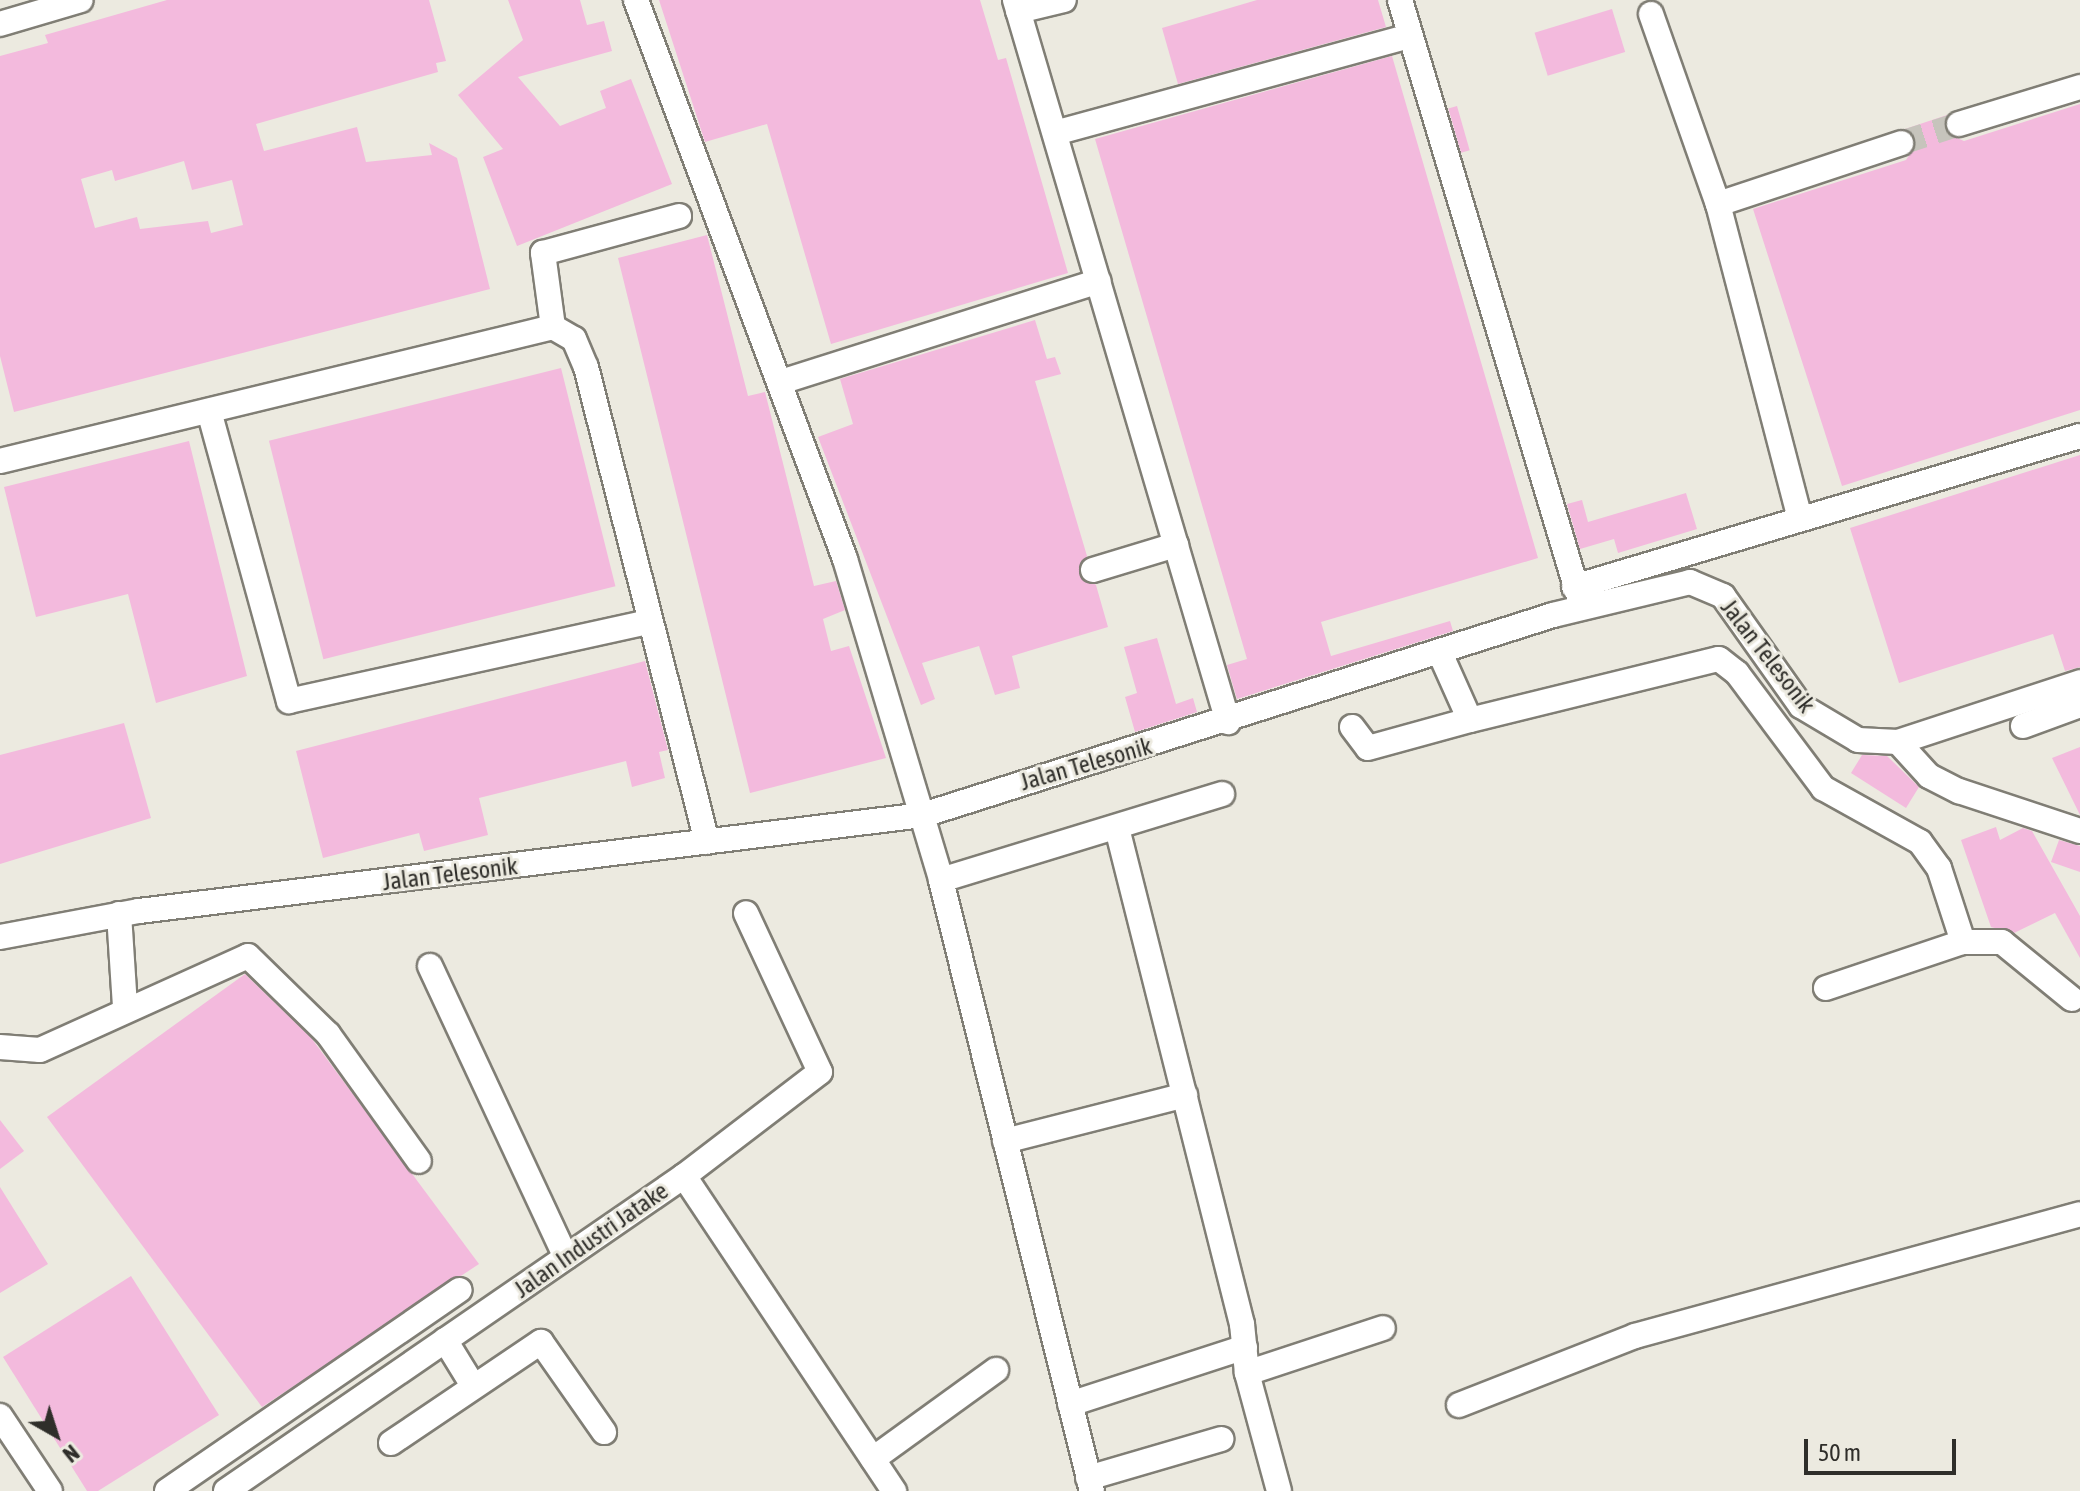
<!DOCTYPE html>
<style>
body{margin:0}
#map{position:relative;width:2080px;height:1491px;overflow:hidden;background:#eceae0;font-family:"Asap Condensed",sans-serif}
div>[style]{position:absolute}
.building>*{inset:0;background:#f3badd;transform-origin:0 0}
.minor-tunnel>*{height:24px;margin-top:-12px;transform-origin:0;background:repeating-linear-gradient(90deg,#c6c4bc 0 24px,transparent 0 36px)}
.roads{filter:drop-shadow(2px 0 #807e75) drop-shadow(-2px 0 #807e75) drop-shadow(0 2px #807e75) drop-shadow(0 -2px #807e75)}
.minor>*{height:24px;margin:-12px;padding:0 12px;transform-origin:12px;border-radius:12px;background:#fff}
span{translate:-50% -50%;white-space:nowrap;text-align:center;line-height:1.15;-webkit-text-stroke:6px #eceae0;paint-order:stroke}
.street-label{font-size:24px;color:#2f2e2a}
.north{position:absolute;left:16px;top:1395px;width:80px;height:80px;-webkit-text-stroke:6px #eceae0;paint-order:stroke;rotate:141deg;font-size:22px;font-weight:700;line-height:32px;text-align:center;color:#2f2e2a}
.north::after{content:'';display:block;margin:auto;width:28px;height:36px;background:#2f2e2a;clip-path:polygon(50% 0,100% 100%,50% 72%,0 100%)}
.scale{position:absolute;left:1804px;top:1439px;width:152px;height:36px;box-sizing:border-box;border:4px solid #2f2e2a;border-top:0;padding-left:10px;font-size:24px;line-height:28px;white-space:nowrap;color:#2f2e2a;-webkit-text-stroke:6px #eceae0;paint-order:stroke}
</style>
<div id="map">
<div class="building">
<i style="clip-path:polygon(evenodd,167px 0,429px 0,446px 61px,436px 63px,438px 72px,256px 124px,264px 151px,357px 127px,366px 162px,432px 155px,429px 143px,457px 158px,490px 289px,14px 412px,0 356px,0 56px,48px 43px,45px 35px,167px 0,184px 161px,192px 190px,232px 180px,243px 225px,211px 233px,208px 221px,140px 229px,137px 217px,95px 228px,81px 179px,112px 170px,115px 181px,184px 161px)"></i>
<i style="clip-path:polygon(508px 0,580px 0,587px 25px,604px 21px,612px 51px,518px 77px,560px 126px,606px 108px,600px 91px,631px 79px,672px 184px,517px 246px,483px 157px,503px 149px,458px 95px,523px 40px)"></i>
<i style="clip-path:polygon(659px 0,980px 0,998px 60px,1006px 58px,1068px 273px,831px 344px,767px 124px,705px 142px)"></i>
<i style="clip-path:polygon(1257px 0,1378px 0,1386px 27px,1178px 84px,1162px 28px)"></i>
<i style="left:1612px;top:9px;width:45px;height:81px;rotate:73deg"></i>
<i style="clip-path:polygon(1392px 56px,1538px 558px,1321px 622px,1331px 656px,1450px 621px,1453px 631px,1237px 699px,1227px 665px,1247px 659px,1095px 139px)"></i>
<i style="clip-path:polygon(2080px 104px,2080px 410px,1842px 486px,1753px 209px,1906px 160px,1916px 145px,1905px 129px,1947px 115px,1948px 134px,1964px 141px)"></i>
<i style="left:1457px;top:106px;width:46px;height:9px;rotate:74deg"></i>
<i style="clip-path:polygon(707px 235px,748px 396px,765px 392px,814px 586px,836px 581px,845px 610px,823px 619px,831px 651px,849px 646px,886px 758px,750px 793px,618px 258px)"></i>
<i style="clip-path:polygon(1035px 320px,1047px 359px,1055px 357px,1061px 374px,1035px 381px,1087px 556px,1079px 574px,1096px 585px,1108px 627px,1012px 656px,1020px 688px,995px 695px,979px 646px,922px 663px,935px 699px,921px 705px,818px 437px,853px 424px,840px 379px)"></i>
<i style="left:561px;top:368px;width:225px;height:301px;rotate:76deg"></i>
<i style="clip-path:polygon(189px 441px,247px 676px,156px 703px,128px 594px,36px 617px,4px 487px)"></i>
<i style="clip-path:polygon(2080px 455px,2080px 667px,2065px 671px,2053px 634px,1899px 683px,1850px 528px)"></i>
<i style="clip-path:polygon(1686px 493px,1697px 529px,1618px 553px,1614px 539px,1580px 549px,1567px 504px,1582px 500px,1588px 522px)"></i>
<i style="clip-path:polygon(1157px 638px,1176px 704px,1193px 698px,1197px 712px,1135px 732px,1125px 697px,1137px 693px,1124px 647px)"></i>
<i style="clip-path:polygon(645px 661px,668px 750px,659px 752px,665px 778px,632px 787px,626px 761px,479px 798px,488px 835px,424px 851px,419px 833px,323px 858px,296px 751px)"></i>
<i style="clip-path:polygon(124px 723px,151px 818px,0 864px,0 755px)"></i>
<i style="clip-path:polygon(2080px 747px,2080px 815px,2052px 758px)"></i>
<i style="clip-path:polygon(1862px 755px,1887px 756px,1919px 787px,1906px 808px,1851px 773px)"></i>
<i style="clip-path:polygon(1996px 827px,2000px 840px,2023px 828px,2032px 831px,2080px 916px,2080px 958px,2055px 913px,2014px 933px,1991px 927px,1961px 840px)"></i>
<i style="clip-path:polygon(2059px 840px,2080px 846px,2080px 872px,2051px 862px)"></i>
<i style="clip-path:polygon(245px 974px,312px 1039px,479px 1264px,262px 1407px,47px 1117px)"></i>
<i style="clip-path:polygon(0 1120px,24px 1151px,0 1169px)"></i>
<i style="clip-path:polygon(0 1187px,48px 1264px,0 1293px)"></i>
<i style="clip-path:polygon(131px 1276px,219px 1415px,98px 1491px,87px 1491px,3px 1357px)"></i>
</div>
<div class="minor-tunnel">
<i style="left:1901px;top:143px;width:61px;rotate:-18.1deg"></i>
</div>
<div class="roads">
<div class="minor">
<i style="left:636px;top:0;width:597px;rotate:69.5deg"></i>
<i style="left:845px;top:559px;width:335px;rotate:73.3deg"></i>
<i style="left:941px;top:880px;width:629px;rotate:76.12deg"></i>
<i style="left:1015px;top:0;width:753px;rotate:73.56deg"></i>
<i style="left:1400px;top:0;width:634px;rotate:73.31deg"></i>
<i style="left:1018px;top:11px;width:47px;rotate:-13.4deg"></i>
<i style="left:1651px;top:14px;width:201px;rotate:70.6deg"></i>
<i style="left:1718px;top:204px;width:325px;rotate:75.4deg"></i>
<i style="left:0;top:24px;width:84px;rotate:-16.5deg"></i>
<i style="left:1959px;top:124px;width:127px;rotate:-17deg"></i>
<i style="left:1055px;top:133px;width:367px;rotate:-15.3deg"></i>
<i style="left:1718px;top:204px;width:193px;rotate:-18.4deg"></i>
<i style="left:553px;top:327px;width:75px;rotate:-97.7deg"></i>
<i style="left:543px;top:253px;width:141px;rotate:-15.2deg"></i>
<i style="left:784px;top:381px;width:330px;rotate:-17.6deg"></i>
<i style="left:209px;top:411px;width:301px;rotate:74.6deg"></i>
<i style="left:289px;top:701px;width:368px;rotate:-12.4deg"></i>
<i style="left:0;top:461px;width:569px;rotate:-13.62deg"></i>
<i style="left:553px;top:327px;width:24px;rotate:30deg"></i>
<i style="left:574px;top:339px;width:30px;rotate:67deg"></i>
<i style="left:586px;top:367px;width:490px;rotate:75.7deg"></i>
<i style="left:1093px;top:570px;width:87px;rotate:-16.8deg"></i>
<i style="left:1574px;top:587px;width:528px;rotate:-16.62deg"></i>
<i style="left:1440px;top:653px;width:73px;rotate:65.9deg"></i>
<i style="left:1470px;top:720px;width:256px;rotate:-13.8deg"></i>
<i style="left:1719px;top:659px;width:23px;rotate:38deg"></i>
<i style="left:1737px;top:673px;width:144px;rotate:53.2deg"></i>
<i style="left:1823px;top:788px;width:111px;rotate:29.1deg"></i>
<i style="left:1920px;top:842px;width:32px;rotate:54deg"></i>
<i style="left:1939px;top:868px;width:78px;rotate:72deg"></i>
<i style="left:1963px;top:942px;width:39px"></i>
<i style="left:2002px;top:942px;width:90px;rotate:39.2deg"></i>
<i style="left:2023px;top:726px;width:61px;rotate:-20.2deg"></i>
<i style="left:1352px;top:727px;width:26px;rotate:53deg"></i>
<i style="left:1368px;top:748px;width:106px;rotate:-15.4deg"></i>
<i style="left:1898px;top:742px;width:46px;rotate:47.6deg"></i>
<i style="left:1929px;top:776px;width:34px;rotate:27deg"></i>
<i style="left:1959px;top:791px;width:127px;rotate:18.3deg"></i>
<i style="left:1117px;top:828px;width:512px;rotate:75.86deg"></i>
<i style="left:1242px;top:1324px;width:49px;rotate:84.2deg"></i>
<i style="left:1247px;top:1373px;width:143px;rotate:-18.3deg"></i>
<i style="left:941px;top:880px;width:294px;rotate:-17deg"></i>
<i style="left:119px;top:914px;width:92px;rotate:86.3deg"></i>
<i style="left:0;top:937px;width:141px;rotate:-10.6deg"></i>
<i style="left:139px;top:911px;width:790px;rotate:-6.98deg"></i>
<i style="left:923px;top:815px;width:661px;rotate:-17.61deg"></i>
<i style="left:1553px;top:615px;width:141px;rotate:-13.5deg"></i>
<i style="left:1690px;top:582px;width:36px;rotate:23deg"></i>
<i style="left:1723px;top:596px;width:135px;rotate:54.7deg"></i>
<i style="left:1801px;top:706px;width:66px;rotate:30.8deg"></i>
<i style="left:1858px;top:740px;width:40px;rotate:2.9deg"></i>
<i style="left:1898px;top:742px;width:192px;rotate:-18.2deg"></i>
<i style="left:430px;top:966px;width:321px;rotate:65deg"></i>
<i style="left:1826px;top:988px;width:145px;rotate:-18.6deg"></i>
<i style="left:0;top:1047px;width:40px;rotate:4.3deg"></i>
<i style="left:40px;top:1050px;width:228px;rotate:-24.3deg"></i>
<i style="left:248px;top:956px;width:112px;rotate:44.3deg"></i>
<i style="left:328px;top:1034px;width:156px;rotate:54.4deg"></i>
<i style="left:1005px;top:1141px;width:186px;rotate:-14.3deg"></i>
<i style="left:684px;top:1176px;width:171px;rotate:-37.4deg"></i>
<i style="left:820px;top:1072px;width:175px;rotate:-115deg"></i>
<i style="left:445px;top:1340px;width:52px;rotate:58.5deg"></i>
<i style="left:1247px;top:1373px;width:122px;rotate:74.8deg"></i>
<i style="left:1070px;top:1404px;width:184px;rotate:-18deg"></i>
<i style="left:1459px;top:1405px;width:189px;rotate:-21.4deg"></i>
<i style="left:1635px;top:1336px;width:461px;rotate:-15.3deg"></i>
<i style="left:0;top:1416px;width:90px;rotate:56.3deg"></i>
<i style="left:391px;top:1443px;width:181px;rotate:-34deg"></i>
<i style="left:541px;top:1342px;width:110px;rotate:55deg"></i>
<i style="left:873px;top:1459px;width:152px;rotate:-35.9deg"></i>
<i style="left:1088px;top:1478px;width:139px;rotate:-16.3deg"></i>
<i style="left:167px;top:1491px;width:355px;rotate:-34.5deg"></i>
<i style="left:226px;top:1491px;width:556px;rotate:-34.52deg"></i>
<i style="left:684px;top:1176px;width:379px;rotate:56.3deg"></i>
</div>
</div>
<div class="street-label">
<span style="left:1768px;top:656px;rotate:52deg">Jalan Telesonik</span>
<span style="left:1086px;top:764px;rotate:-16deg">Jalan Telesonik</span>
<span style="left:450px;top:874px;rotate:-7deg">Jalan Telesonik</span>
<span style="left:591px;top:1240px;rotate:-35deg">Jalan Industri Jatake</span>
</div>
<div class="north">N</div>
<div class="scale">50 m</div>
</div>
